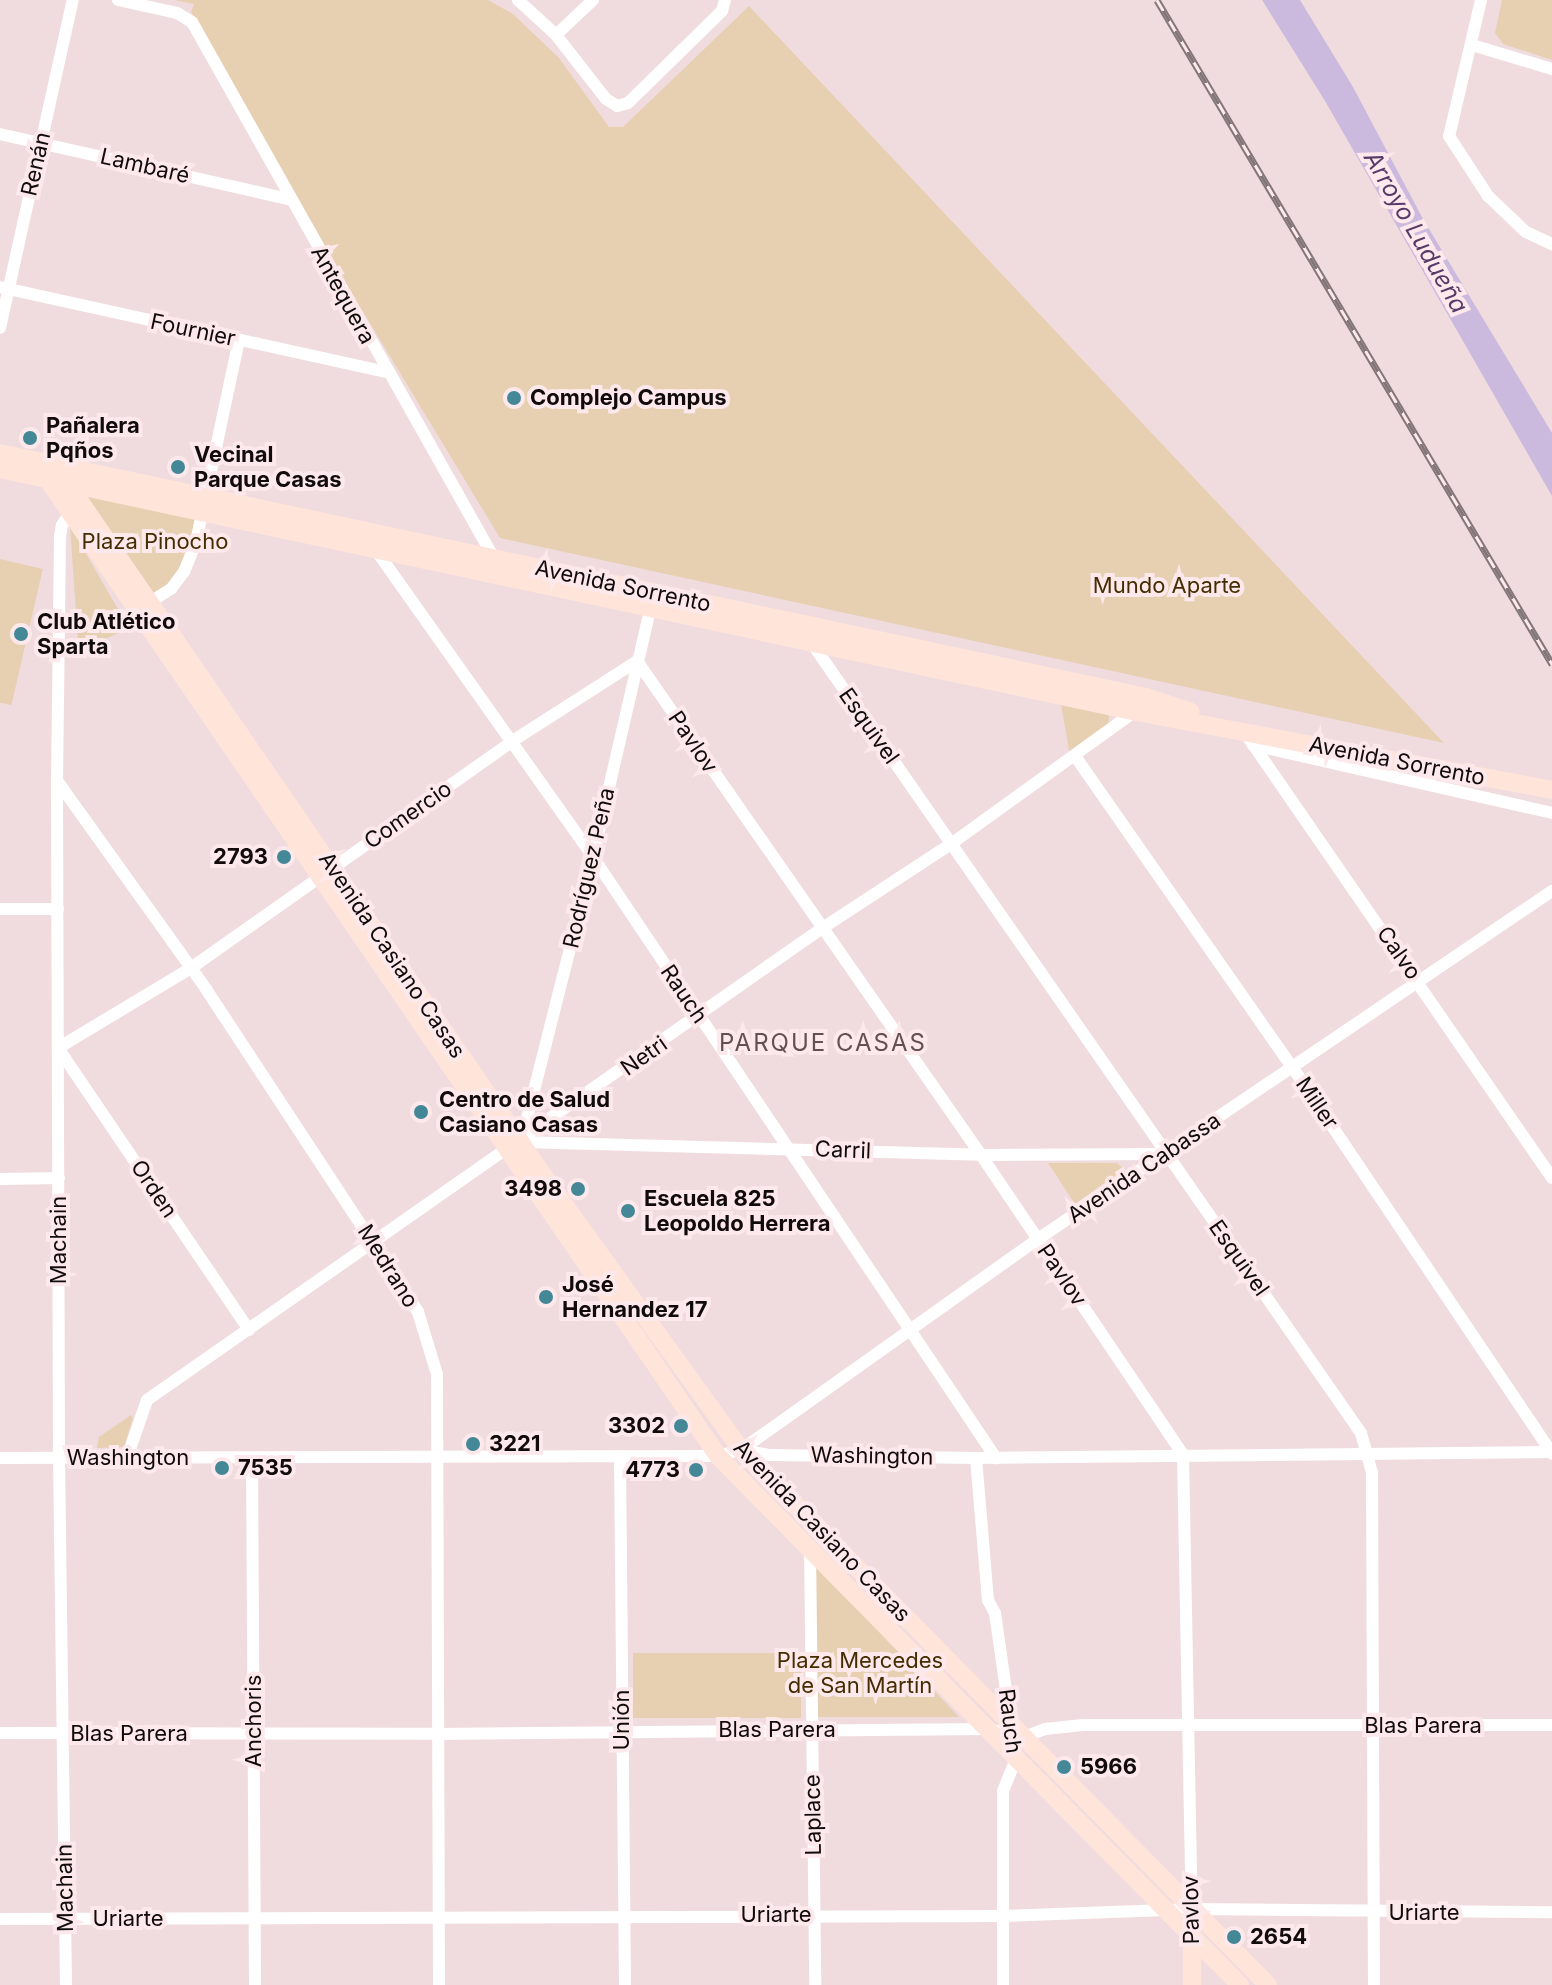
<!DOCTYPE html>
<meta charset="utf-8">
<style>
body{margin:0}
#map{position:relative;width:1552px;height:1985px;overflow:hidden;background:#f0dcde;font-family:Inter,sans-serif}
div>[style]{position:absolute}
.green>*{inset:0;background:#e7d0b2;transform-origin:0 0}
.water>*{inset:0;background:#ccbade}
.street>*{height:12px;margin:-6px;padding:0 6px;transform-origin:6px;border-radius:6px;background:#fff}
.secondary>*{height:18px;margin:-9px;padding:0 9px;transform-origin:9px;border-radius:9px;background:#ffe4da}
.rail>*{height:7px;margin-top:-3.5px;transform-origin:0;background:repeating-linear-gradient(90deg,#fde9eb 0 12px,#837678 0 24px);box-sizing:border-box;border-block:2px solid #837678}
.dots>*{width:22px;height:22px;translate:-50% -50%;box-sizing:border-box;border:4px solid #fde9eb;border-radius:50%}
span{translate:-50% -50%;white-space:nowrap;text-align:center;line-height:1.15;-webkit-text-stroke:8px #fde9eb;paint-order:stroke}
.street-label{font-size:22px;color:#110b0c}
.poi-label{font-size:22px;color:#110b0c;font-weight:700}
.left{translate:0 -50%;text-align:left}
.right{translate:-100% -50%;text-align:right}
.park-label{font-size:22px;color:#462c01}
.water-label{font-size:24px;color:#553b6a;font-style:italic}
.neighbourhood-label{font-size:24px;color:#615152;letter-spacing:2px}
</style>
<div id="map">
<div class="green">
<i style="clip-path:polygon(174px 0,488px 0,513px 14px,559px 58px,609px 127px,623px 127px,749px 6px,1444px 743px,500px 538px,300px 208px,191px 12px,194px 4px)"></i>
<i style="clip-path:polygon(1502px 0,1552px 0,1552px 60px,1503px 44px,1495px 33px)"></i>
<i style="clip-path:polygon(68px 484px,202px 512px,184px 572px,150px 602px)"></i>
<i style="clip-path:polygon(70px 526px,129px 628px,101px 641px,78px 643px)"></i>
<i style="left:0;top:559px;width:44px;height:140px;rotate:13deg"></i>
<i style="clip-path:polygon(1060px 699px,1107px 711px,1109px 716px,1108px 726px,1070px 756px)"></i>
<i style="clip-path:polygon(1048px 1163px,1117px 1163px,1124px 1169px,1075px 1204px)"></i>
<i style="clip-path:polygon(131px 1415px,133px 1418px,124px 1447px,97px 1448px,99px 1437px)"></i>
<i style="clip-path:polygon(816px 1564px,959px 1717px,816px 1717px)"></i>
<i style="left:633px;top:1653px;width:168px;height:65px"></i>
</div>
<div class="water">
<i style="clip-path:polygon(1262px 0,1300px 0,1353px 87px,1423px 219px,1552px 433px,1552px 496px,1325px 101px)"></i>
</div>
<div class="street">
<i style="left:118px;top:0;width:60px;rotate:12.4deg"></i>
<i style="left:177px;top:13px;width:17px;rotate:31deg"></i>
<i style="left:192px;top:22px;width:617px;rotate:60.61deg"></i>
<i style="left:518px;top:0;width:52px;rotate:42.6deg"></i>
<i style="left:556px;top:35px;width:81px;rotate:52deg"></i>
<i style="left:606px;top:99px;width:13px;rotate:32deg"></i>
<i style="left:617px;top:106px;width:11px;rotate:-15deg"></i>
<i style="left:628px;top:103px;width:132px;rotate:-44.4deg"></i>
<i style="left:722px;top:11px;width:11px;rotate:-75deg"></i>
<i style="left:1481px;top:0;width:140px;rotate:103.2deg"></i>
<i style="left:1449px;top:136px;width:72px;rotate:57deg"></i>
<i style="left:1488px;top:196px;width:52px;rotate:43.5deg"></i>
<i style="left:1526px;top:232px;width:29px;rotate:25deg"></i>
<i style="left:556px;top:35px;width:51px;rotate:-43.4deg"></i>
<i style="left:1472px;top:45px;width:84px;rotate:16.7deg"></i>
<i style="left:0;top:134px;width:296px;rotate:12.7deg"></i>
<i style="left:0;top:287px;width:396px;rotate:12.4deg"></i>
<i style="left:0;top:328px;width:336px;rotate:-77.5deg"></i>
<i style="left:373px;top:546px;width:381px;rotate:54.7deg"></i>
<i style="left:593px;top:857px;width:724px;rotate:56.16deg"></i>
<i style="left:150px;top:602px;width:25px;rotate:-32deg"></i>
<i style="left:171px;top:589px;width:21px;rotate:-53deg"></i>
<i style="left:184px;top:572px;width:32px;rotate:-68deg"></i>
<i style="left:196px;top:542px;width:207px;rotate:-78deg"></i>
<i style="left:811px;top:642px;width:963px;rotate:55.19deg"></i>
<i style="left:1361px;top:1433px;width:41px;rotate:74.6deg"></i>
<i style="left:1372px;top:1473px;width:512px;rotate:89.78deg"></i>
<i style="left:637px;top:661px;width:602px;rotate:55.15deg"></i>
<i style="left:981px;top:1155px;width:362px;rotate:56deg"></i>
<i style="left:1183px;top:1455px;width:481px;rotate:88.9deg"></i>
<i style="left:1243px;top:730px;width:544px;rotate:55.4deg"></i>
<i style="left:1253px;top:745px;width:307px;rotate:12.8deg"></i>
<i style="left:1075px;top:756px;width:381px;rotate:55.1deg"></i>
<i style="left:1293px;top:1068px;width:465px;rotate:56.1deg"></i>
<i style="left:58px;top:782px;width:254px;rotate:54.4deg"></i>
<i style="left:206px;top:989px;width:386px;rotate:56.7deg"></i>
<i style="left:418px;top:1312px;width:65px;rotate:73deg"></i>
<i style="left:437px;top:1374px;width:611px;rotate:89.81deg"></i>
<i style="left:0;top:909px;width:58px"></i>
<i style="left:521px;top:1142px;width:460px;rotate:1.6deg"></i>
<i style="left:981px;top:1155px;width:184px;rotate:-0.3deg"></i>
<i style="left:521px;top:1142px;width:294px;rotate:-75.8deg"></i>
<i style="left:593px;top:857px;width:263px;rotate:-77deg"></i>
<i style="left:0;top:1179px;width:59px;rotate:-1deg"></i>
<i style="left:249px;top:1330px;width:341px;rotate:-124.1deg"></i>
<i style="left:58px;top:1048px;width:155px;rotate:-31deg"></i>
<i style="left:191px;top:968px;width:392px;rotate:-35.2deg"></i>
<i style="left:511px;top:742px;width:150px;rotate:-32.7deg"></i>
<i style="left:741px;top:1450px;width:364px;rotate:-35.4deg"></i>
<i style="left:1038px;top:1239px;width:621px;rotate:-34.1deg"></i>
<i style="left:620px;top:1456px;width:529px;rotate:89.46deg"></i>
<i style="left:0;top:1458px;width:718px;rotate:-0.16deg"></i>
<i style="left:718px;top:1456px;width:24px;rotate:-15deg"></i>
<i style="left:741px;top:1450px;width:29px;rotate:10deg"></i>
<i style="left:770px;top:1455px;width:206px;rotate:0.8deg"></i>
<i style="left:976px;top:1458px;width:576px;rotate:-0.6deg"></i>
<i style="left:127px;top:1458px;width:61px;rotate:-71deg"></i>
<i style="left:147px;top:1400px;width:822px;rotate:-34.95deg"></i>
<i style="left:821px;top:929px;width:155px;rotate:-33.2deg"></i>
<i style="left:951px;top:844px;width:229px;rotate:-35.8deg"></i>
<i style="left:252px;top:1458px;width:527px;rotate:89.67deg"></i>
<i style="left:976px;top:1458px;width:143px;rotate:85.2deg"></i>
<i style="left:988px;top:1600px;width:15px;rotate:62deg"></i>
<i style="left:995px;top:1613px;width:85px;rotate:81.9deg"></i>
<i style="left:1007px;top:1697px;width:22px;rotate:95deg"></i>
<i style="left:810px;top:1548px;width:437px;rotate:89.3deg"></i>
<i style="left:0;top:1733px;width:437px;rotate:0.1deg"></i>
<i style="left:437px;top:1734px;width:551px;rotate:-0.52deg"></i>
<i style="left:988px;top:1729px;width:37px;rotate:13deg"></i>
<i style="left:1024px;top:1737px;width:22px;rotate:-21deg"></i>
<i style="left:1045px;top:1729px;width:38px;rotate:-6deg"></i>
<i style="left:1083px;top:1725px;width:469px"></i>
<i style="left:0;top:1919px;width:1003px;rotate:-0.17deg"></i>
<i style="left:1003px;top:1916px;width:190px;rotate:-2.1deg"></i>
<i style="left:1193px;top:1909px;width:359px;rotate:0.5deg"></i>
<i style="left:66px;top:1985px;width:527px;rotate:-90.76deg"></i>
<i style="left:59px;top:1458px;width:676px;rotate:-90.17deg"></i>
<i style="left:57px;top:782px;width:245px;rotate:-89.3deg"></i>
<i style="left:60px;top:537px;width:12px;rotate:-81deg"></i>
<i style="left:62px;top:525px;width:21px;rotate:-55deg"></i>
<i style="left:1003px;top:1985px;width:194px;rotate:-90deg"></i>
<i style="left:1003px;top:1791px;width:38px;rotate:-68deg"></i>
</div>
<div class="secondary">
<i style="left:0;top:453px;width:1172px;rotate:12.02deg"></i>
<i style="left:1146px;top:697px;width:47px;rotate:18.4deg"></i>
<i style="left:51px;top:464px;width:16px;rotate:101deg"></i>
<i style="left:48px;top:480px;width:1184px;rotate:55.53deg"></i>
<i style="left:718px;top:1456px;width:743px;rotate:45.38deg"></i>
<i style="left:72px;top:468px;width:16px;rotate:104deg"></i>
<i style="left:68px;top:484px;width:839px;rotate:55.49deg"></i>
<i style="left:543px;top:1175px;width:339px;rotate:54.2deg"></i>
<i style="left:741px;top:1450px;width:751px;rotate:45.43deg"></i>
<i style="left:0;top:469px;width:1162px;rotate:12.07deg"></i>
<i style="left:1136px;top:712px;width:423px;rotate:10.6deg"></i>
<i style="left:1192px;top:1985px;width:49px;rotate:-90deg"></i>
</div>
<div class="rail">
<i style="left:1157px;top:0;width:773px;rotate:59.25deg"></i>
</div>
<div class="dots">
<i style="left:514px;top:398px;background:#448796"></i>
<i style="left:30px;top:438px;background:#448796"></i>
<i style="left:178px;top:467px;background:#448796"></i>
<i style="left:21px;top:634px;background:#448796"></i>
<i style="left:284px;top:857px;background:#448796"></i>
<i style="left:421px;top:1112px;background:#448796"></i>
<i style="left:578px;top:1189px;background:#448796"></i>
<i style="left:628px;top:1211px;background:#448796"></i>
<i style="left:546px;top:1297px;background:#448796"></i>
<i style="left:681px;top:1426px;background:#448796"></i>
<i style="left:473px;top:1444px;background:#448796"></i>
<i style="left:222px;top:1468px;background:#448796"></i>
<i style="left:696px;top:1470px;background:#448796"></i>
<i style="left:1064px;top:1767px;background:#448796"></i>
<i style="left:1234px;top:1937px;background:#448796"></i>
</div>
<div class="street-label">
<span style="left:36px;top:164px;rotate:-77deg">Renán</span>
<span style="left:145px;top:166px;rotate:13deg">Lambaré</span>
<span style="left:343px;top:295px;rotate:61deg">Antequera</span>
<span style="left:193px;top:330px;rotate:12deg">Fournier</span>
<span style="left:623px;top:586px;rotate:12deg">Avenida Sorrento</span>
<span style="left:869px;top:726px;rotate:55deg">Esquivel</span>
<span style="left:693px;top:742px;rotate:56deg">Pavlov</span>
<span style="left:1397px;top:761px;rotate:11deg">Avenida Sorrento</span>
<span style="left:408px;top:815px;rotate:-35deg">Comercio</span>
<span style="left:589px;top:868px;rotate:-77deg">Rodríguez Peña</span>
<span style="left:1399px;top:953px;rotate:55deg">Calvo</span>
<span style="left:392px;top:955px;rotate:56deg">Avenida Casiano Casas</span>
<span style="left:684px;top:994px;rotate:56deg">Rauch</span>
<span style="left:644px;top:1056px;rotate:-35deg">Netri</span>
<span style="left:1317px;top:1103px;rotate:56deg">Miller</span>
<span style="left:843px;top:1150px;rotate:2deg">Carril</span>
<span style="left:1144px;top:1168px;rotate:-34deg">Avenida Cabassa</span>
<span style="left:154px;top:1189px;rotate:56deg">Orden</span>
<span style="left:59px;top:1240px;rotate:-90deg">Machain</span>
<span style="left:1239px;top:1258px;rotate:55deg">Esquivel</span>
<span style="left:388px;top:1266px;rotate:58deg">Medrano</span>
<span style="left:1062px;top:1275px;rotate:56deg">Pavlov</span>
<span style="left:872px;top:1456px;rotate:1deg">Washington</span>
<span style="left:128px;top:1458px">Washington</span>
<span style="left:822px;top:1531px;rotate:46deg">Avenida Casiano Casas</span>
<span style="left:622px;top:1720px;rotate:-90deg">Unión</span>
<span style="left:254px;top:1721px;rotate:-90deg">Anchoris</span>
<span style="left:1010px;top:1721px;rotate:83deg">Rauch</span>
<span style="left:1423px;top:1726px">Blas Parera</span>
<span style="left:777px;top:1730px">Blas Parera</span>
<span style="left:129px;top:1734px">Blas Parera</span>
<span style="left:813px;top:1815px;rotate:-91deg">Laplace</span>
<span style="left:65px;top:1888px;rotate:-91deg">Machain</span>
<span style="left:1191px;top:1910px;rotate:-91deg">Pavlov</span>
<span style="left:1424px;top:1913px">Uriarte</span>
<span style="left:776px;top:1915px">Uriarte</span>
<span style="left:128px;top:1919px">Uriarte</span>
</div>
<div class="poi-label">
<span class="left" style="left:530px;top:398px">Complejo Campus</span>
<span class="left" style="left:46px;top:438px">Pañalera<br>Pqños</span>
<span class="left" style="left:194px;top:467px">Vecinal<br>Parque Casas</span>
<span class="left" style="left:37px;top:634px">Club Atlético<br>Sparta</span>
<span class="right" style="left:268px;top:857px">2793</span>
<span class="left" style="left:439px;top:1112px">Centro de Salud<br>Casiano Casas</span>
<span class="right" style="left:562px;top:1189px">3498</span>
<span class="left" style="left:644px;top:1211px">Escuela 825<br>Leopoldo Herrera</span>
<span class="left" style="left:562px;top:1297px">José<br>Hernandez 17</span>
<span class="right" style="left:665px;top:1426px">3302</span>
<span class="left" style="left:489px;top:1444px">3221</span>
<span class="left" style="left:238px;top:1468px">7535</span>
<span class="right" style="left:680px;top:1470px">4773</span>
<span class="left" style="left:1080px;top:1767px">5966</span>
<span class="left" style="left:1250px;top:1937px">2654</span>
</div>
<div class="park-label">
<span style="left:155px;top:542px">Plaza Pinocho</span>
<span style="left:1167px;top:586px">Mundo Aparte</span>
<span style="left:860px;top:1673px">Plaza Mercedes<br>de San Martín</span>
</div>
<div class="water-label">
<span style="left:1416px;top:232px;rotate:60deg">Arroyo Ludueña</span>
</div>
<div class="neighbourhood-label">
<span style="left:823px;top:1043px">PARQUE CASAS</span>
</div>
</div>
